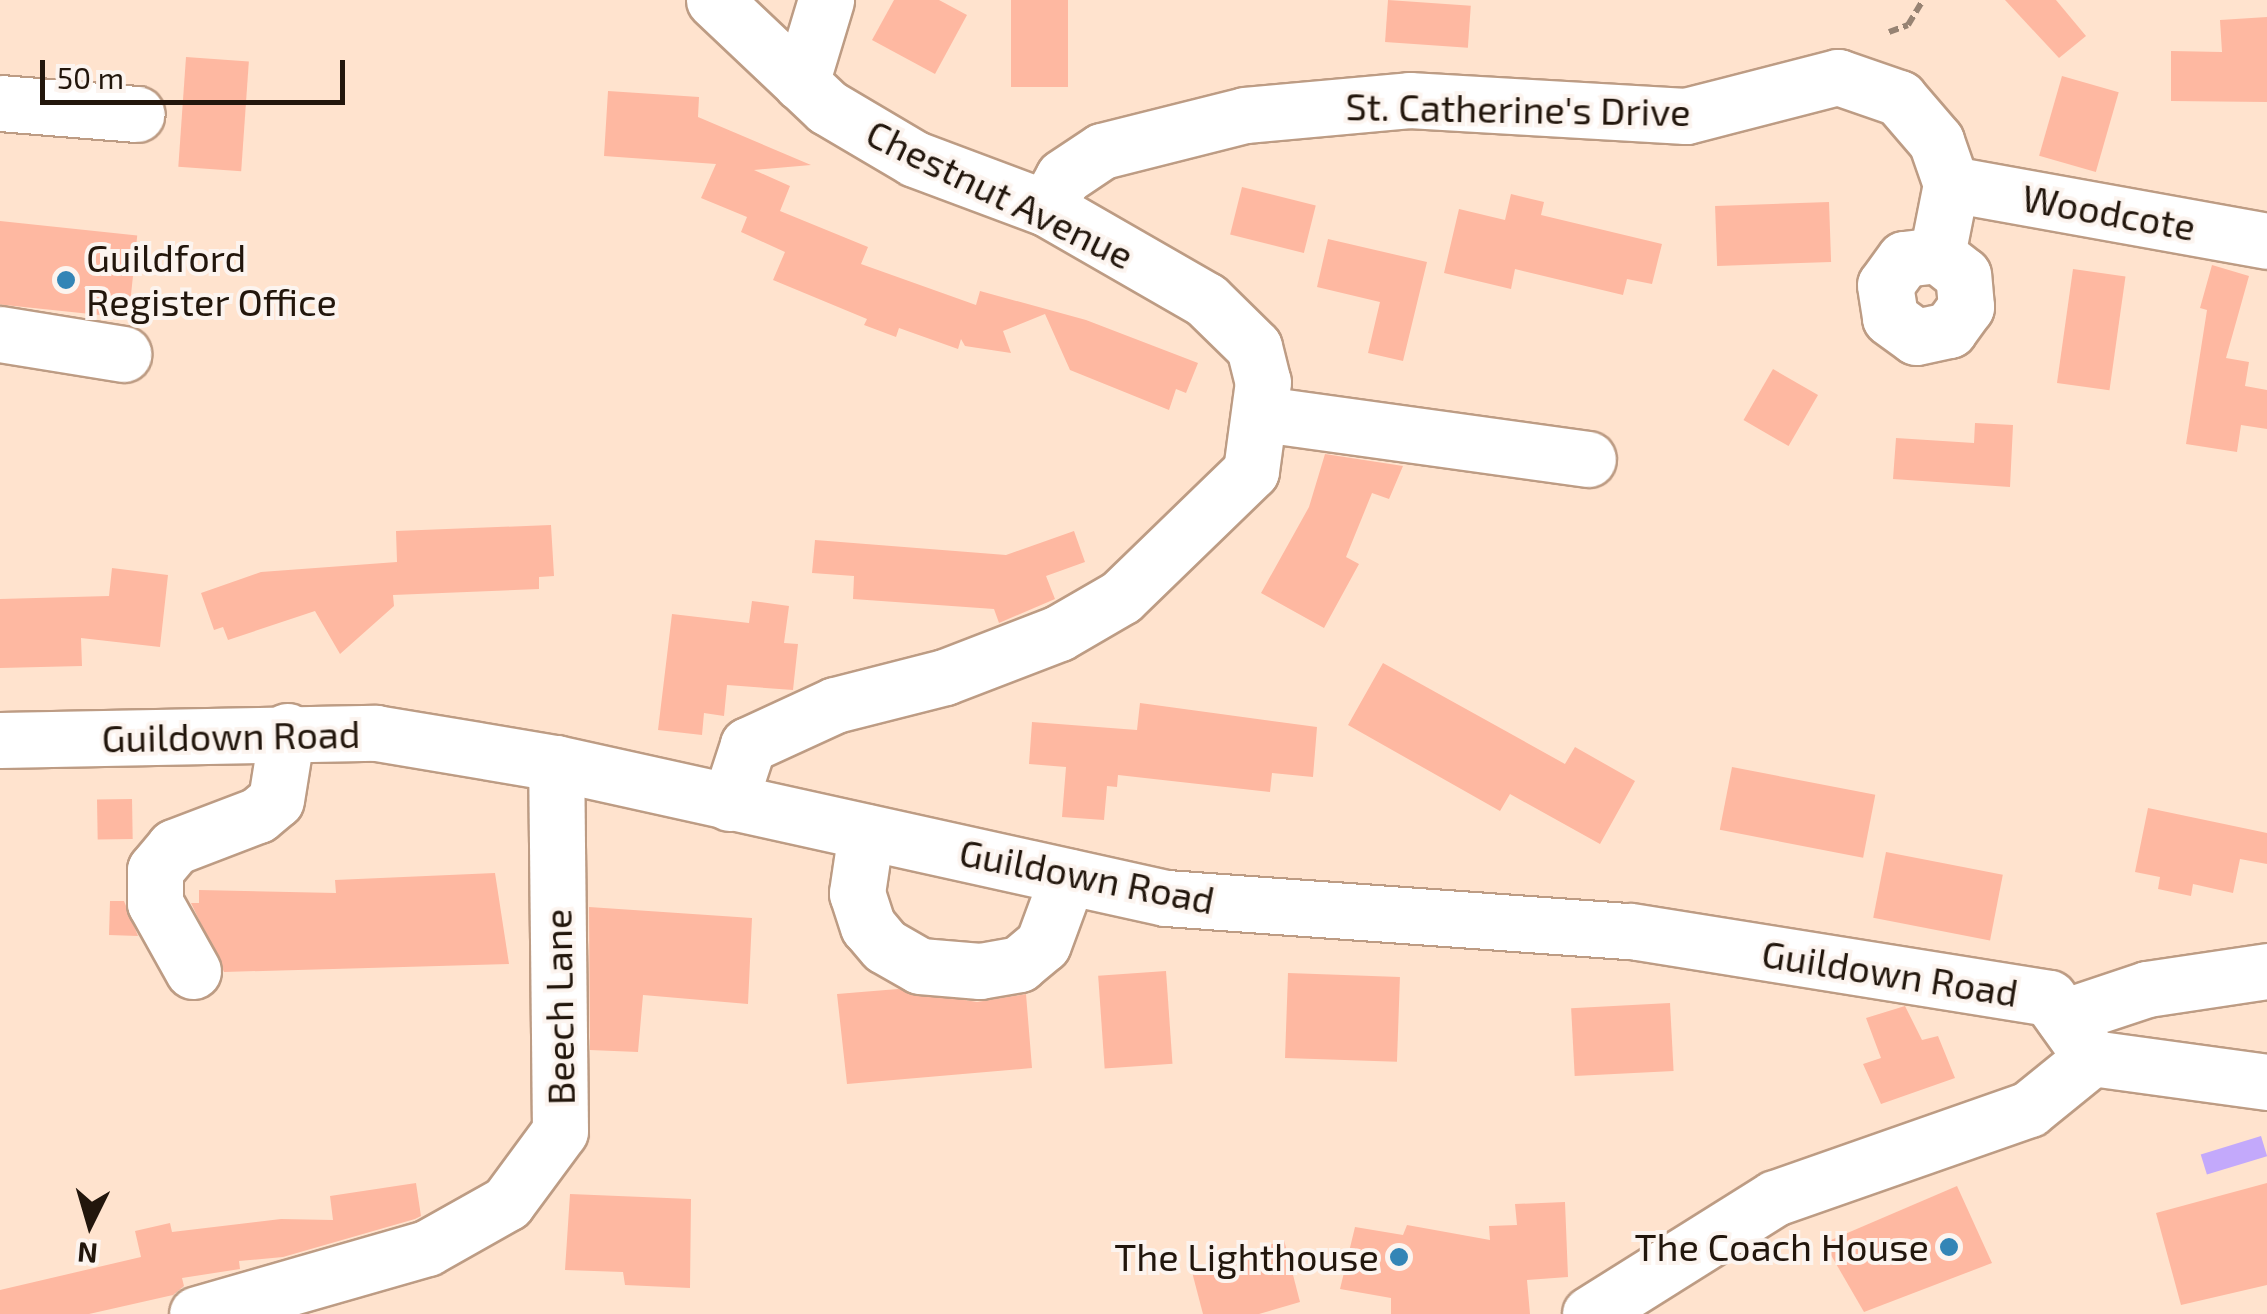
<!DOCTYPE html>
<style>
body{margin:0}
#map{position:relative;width:2267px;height:1314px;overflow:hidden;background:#ffe3ce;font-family:"Exo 2",sans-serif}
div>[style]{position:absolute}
.water>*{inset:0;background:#c3a9fb;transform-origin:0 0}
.building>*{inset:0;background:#feb8a1;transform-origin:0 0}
.path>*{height:6px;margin-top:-3px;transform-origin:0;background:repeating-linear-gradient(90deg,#978373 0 10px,transparent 0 15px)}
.roads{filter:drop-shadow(2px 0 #bd9c84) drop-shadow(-2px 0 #bd9c84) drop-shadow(0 2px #bd9c84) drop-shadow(0 -2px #bd9c84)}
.minor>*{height:55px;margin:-27.5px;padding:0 27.5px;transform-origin:27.5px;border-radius:27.5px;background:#fff}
.dots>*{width:28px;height:28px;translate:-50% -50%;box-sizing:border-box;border:5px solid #fcf4ef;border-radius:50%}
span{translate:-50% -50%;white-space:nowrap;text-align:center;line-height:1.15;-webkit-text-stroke:8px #fcf4ef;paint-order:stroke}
.street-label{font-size:38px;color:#22160c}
.poi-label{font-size:38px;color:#22160c}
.left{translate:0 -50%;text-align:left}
.right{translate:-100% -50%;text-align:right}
.north{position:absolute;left:40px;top:1174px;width:100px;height:100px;-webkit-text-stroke:8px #fcf4ef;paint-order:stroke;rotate:185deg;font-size:28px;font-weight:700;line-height:40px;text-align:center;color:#22160c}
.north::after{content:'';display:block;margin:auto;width:35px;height:45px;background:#22160c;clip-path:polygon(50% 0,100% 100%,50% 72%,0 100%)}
.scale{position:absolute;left:40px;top:60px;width:305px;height:45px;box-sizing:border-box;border:5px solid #22160c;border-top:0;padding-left:12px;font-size:30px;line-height:35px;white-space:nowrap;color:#22160c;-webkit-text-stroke:8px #fcf4ef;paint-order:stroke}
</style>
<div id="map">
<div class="water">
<i style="left:2261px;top:1136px;width:21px;height:63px;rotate:73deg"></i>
</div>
<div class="building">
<i style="clip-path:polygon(894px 0,939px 0,967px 15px,935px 74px,872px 40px)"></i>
<i style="left:1011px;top:0;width:57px;height:87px"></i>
<i style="left:1388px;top:0;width:83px;height:42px;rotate:4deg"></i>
<i style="clip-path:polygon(2005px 0,2056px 0,2086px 36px,2059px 58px)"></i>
<i style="clip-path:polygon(2267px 17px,2267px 102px,2171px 101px,2171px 51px,2222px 52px,2220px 20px)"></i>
<i style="left:186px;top:57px;width:63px;height:110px;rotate:4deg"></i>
<i style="left:2062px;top:76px;width:59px;height:83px;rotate:16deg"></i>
<i style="clip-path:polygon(608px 91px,699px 97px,698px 117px,811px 165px,754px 170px,790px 186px,780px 211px,868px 247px,861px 264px,976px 305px,980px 291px,1086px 320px,1198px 363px,1186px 393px,1176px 389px,1169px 410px,1070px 370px,1045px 314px,1003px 331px,1011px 353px,965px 346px,961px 339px,958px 349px,899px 328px,896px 337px,864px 325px,867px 319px,773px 280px,785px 252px,741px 232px,747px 217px,701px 198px,716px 164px,604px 156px)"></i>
<i style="left:1242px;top:187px;width:76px;height:49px;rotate:14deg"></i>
<i style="clip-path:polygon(1511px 194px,1544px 202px,1541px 215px,1662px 244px,1652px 284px,1627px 279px,1623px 295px,1515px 269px,1511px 289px,1444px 273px,1459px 209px,1505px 220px)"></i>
<i style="left:1829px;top:202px;width:60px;height:114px;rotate:88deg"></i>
<i style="left:0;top:221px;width:138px;height:83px;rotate:6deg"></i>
<i style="clip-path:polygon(1328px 239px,1427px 262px,1403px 361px,1368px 353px,1380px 302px,1317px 287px)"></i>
<i style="clip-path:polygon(2212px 265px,2249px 276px,2226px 358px,2249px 362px,2245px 386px,2267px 390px,2267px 429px,2241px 425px,2237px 452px,2186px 444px,2207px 310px,2200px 308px)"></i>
<i style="left:2073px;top:269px;width:53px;height:115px;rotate:8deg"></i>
<i style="left:1773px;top:369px;width:52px;height:59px;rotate:30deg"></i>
<i style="clip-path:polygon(1975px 423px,2013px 425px,2010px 487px,1893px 479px,1896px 438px,1974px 443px)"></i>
<i style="clip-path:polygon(1325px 454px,1403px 466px,1389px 499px,1372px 493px,1346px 557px,1359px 564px,1324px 628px,1261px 593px,1309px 507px)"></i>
<i style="clip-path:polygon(551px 525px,554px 576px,539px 577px,539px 589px,393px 595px,394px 606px,340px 654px,315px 611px,228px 640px,223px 627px,214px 630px,201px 593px,261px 572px,397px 562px,396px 531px)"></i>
<i style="clip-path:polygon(1074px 531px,1085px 562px,1046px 576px,1055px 599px,999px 623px,994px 609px,853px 599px,854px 576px,812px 573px,815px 540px,1006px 555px)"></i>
<i style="clip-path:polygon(112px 568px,168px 575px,160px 647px,81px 638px,82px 666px,0 668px,0 599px,109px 596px)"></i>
<i style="clip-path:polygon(752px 601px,789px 606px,784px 643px,798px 644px,793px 690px,727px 685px,724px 716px,704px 713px,702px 735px,658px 730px,672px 614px,749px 623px)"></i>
<i style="clip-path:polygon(1383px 663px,1565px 764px,1575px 747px,1635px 781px,1600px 844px,1510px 794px,1500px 811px,1348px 725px)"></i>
<i style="clip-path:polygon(1140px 703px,1317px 727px,1313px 777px,1272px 773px,1270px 792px,1118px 775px,1117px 787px,1107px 786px,1104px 820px,1062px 817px,1066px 767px,1029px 764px,1032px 722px,1137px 730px)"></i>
<i style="left:1732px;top:767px;width:146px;height:64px;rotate:11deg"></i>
<i style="left:132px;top:799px;width:40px;height:35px;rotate:89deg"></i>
<i style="clip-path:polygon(2148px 808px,2267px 833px,2267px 864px,2240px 859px,2233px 893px,2193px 884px,2191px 896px,2158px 889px,2160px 877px,2135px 872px)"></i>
<i style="left:1886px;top:852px;width:119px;height:67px;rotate:11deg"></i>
<i style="clip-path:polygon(495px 873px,509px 964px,224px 972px,191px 903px,199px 903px,199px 890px,336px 893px,335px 880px)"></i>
<i style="clip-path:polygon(110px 901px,124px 901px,138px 936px,109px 935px)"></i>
<i style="clip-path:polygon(589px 907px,752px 918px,748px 1004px,643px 995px,638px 1052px,590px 1050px)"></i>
<i style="left:1166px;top:971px;width:93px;height:68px;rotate:86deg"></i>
<i style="left:1288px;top:973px;width:112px;height:85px;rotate:2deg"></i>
<i style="clip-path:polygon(898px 989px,977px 1002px,1026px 994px,1032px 1068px,847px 1084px,837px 994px)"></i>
<i style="left:1670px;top:1003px;width:68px;height:99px;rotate:87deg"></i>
<i style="clip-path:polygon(1905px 1006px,1922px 1040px,1938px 1036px,1955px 1078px,1881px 1104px,1863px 1064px,1881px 1058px,1866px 1018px)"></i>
<i style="clip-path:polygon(416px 1183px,421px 1216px,415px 1219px,283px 1257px,239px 1261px,240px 1269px,182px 1278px,184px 1286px,173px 1295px,89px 1314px,0 1314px,0 1290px,141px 1257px,135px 1231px,170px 1223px,172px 1232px,281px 1219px,333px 1220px,330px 1196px)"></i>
<i style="clip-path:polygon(2267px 1183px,2267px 1285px,2181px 1305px,2156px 1213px)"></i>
<i style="clip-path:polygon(1957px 1186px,1992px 1263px,1864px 1312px,1824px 1243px)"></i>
<i style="clip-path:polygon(570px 1194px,691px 1199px,690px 1288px,625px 1285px,623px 1272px,565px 1270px)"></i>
<i style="clip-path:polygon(1565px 1202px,1568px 1277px,1527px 1280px,1530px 1314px,1391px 1314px,1391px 1298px,1340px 1289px,1355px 1227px,1403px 1235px,1407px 1225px,1490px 1240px,1489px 1226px,1517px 1225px,1515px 1204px)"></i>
<i style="clip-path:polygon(1284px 1240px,1300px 1302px,1259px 1314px,1203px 1314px,1192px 1272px)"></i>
</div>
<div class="path">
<i style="left:1889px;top:32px;width:20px;rotate:-20deg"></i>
<i style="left:1908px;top:25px;width:29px;rotate:-59deg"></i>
</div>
<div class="roads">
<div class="minor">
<i style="left:714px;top:0;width:156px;rotate:43.4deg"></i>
<i style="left:827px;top:107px;width:102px;rotate:30.6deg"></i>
<i style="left:915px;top:159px;width:140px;rotate:20.5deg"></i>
<i style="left:1046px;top:208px;width:185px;rotate:29.9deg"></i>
<i style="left:1206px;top:300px;width:67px;rotate:44.4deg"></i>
<i style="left:1254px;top:347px;width:36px;rotate:76deg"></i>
<i style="left:1263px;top:382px;width:90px;rotate:97.7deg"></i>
<i style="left:1251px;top:471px;width:181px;rotate:135.9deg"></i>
<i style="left:1121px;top:597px;width:72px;rotate:149.9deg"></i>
<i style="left:1059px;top:633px;width:122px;rotate:158.9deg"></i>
<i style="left:945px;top:677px;width:114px;rotate:165.7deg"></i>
<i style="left:835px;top:705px;width:96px;rotate:155.3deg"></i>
<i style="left:748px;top:745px;width:61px;rotate:108.1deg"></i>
<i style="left:801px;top:83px;width:87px;rotate:-73.2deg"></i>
<i style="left:0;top:103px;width:137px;rotate:4.6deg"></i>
<i style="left:1951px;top:184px;width:321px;rotate:10.2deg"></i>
<i style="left:1046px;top:208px;width:35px;rotate:-61deg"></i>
<i style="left:1063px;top:177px;width:47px;rotate:-33.7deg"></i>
<i style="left:1102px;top:151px;width:147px;rotate:-14.1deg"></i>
<i style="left:1245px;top:115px;width:165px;rotate:-5.2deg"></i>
<i style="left:1409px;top:100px;width:277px;rotate:3.3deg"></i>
<i style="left:1686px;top:116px;width:157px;rotate:-14.4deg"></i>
<i style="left:1838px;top:77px;width:65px;rotate:19deg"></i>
<i style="left:1899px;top:98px;width:57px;rotate:49.3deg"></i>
<i style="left:1936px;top:141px;width:46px;rotate:70.8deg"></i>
<i style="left:1951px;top:184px;width:72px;rotate:101.2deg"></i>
<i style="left:1937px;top:255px;width:33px;rotate:173deg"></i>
<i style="left:1904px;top:259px;width:32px;rotate:126deg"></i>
<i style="left:1885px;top:285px;width:33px;rotate:81deg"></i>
<i style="left:1890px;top:318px;width:32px;rotate:36deg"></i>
<i style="left:1916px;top:337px;width:34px;rotate:-12deg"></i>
<i style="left:1949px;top:330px;width:29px;rotate:-54deg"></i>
<i style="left:1966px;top:307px;width:32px;rotate:-95deg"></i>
<i style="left:1963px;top:275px;width:33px;rotate:-142deg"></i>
<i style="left:0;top:334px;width:125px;rotate:9.2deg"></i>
<i style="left:1263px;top:414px;width:328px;rotate:7.9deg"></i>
<i style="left:0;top:740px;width:376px;rotate:-1.1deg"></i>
<i style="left:376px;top:733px;width:182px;rotate:9.5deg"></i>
<i style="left:556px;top:763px;width:625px;rotate:12.48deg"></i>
<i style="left:1166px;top:898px;width:466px;rotate:4.1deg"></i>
<i style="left:1631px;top:931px;width:423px;rotate:9.1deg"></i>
<i style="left:2049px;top:998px;width:74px;rotate:54.4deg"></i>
<i style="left:2092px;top:1058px;width:177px;rotate:7.8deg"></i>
<i style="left:866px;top:832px;width:62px;rotate:98.4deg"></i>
<i style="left:857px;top:893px;width:35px;rotate:72deg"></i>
<i style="left:868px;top:926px;width:26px;rotate:50deg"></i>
<i style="left:885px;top:946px;width:40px;rotate:29.7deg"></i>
<i style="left:920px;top:966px;width:60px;rotate:4.8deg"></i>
<i style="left:980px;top:971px;width:40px;rotate:-10deg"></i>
<i style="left:1019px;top:964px;width:31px;rotate:-40deg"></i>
<i style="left:1043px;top:944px;width:72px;rotate:-69.8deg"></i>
<i style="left:193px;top:971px;width:78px;rotate:-119.2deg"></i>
<i style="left:155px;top:903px;width:33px;rotate:-90deg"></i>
<i style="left:155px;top:870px;width:30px;rotate:-50deg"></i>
<i style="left:174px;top:847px;width:90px;rotate:-20.9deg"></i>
<i style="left:258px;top:815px;width:23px;rotate:-40deg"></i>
<i style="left:276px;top:800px;width:70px;rotate:-80.9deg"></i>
<i style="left:2063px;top:1017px;width:89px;rotate:-18.4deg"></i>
<i style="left:2147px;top:989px;width:121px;rotate:-8.5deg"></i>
<i style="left:197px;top:1314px;width:239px;rotate:-16deg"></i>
<i style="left:427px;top:1248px;width:92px;rotate:-29.4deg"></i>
<i style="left:507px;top:1203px;width:89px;rotate:-53.6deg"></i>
<i style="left:560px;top:1131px;width:368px;rotate:-90.6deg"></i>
<i style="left:1590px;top:1314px;width:218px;rotate:-32.1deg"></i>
<i style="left:1775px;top:1198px;width:269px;rotate:-19.3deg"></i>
<i style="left:2029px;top:1109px;width:81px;rotate:-39deg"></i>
</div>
</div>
<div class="dots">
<i style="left:66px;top:280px;background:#3385b6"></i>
<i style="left:1949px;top:1247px;background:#3385b6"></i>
<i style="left:1399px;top:1257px;background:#3385b6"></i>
</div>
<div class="street-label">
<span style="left:1518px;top:109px;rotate:1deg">St. Catherine's Drive</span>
<span style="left:1000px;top:194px;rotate:26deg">Chestnut Avenue</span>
<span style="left:2109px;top:212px;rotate:10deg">Woodcote</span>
<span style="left:231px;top:736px;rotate:-1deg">Guildown Road</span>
<span style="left:1087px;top:876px;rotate:11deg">Guildown Road</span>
<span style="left:1890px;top:973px;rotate:9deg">Guildown Road</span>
<span style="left:559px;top:1007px;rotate:-91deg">Beech Lane</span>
</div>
<div class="poi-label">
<span class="left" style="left:86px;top:280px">Guildford<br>Register Office</span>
<span class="right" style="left:1929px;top:1247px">The Coach House</span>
<span class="right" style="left:1379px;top:1257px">The Lighthouse</span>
</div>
<div class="north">N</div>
<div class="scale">50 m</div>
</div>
